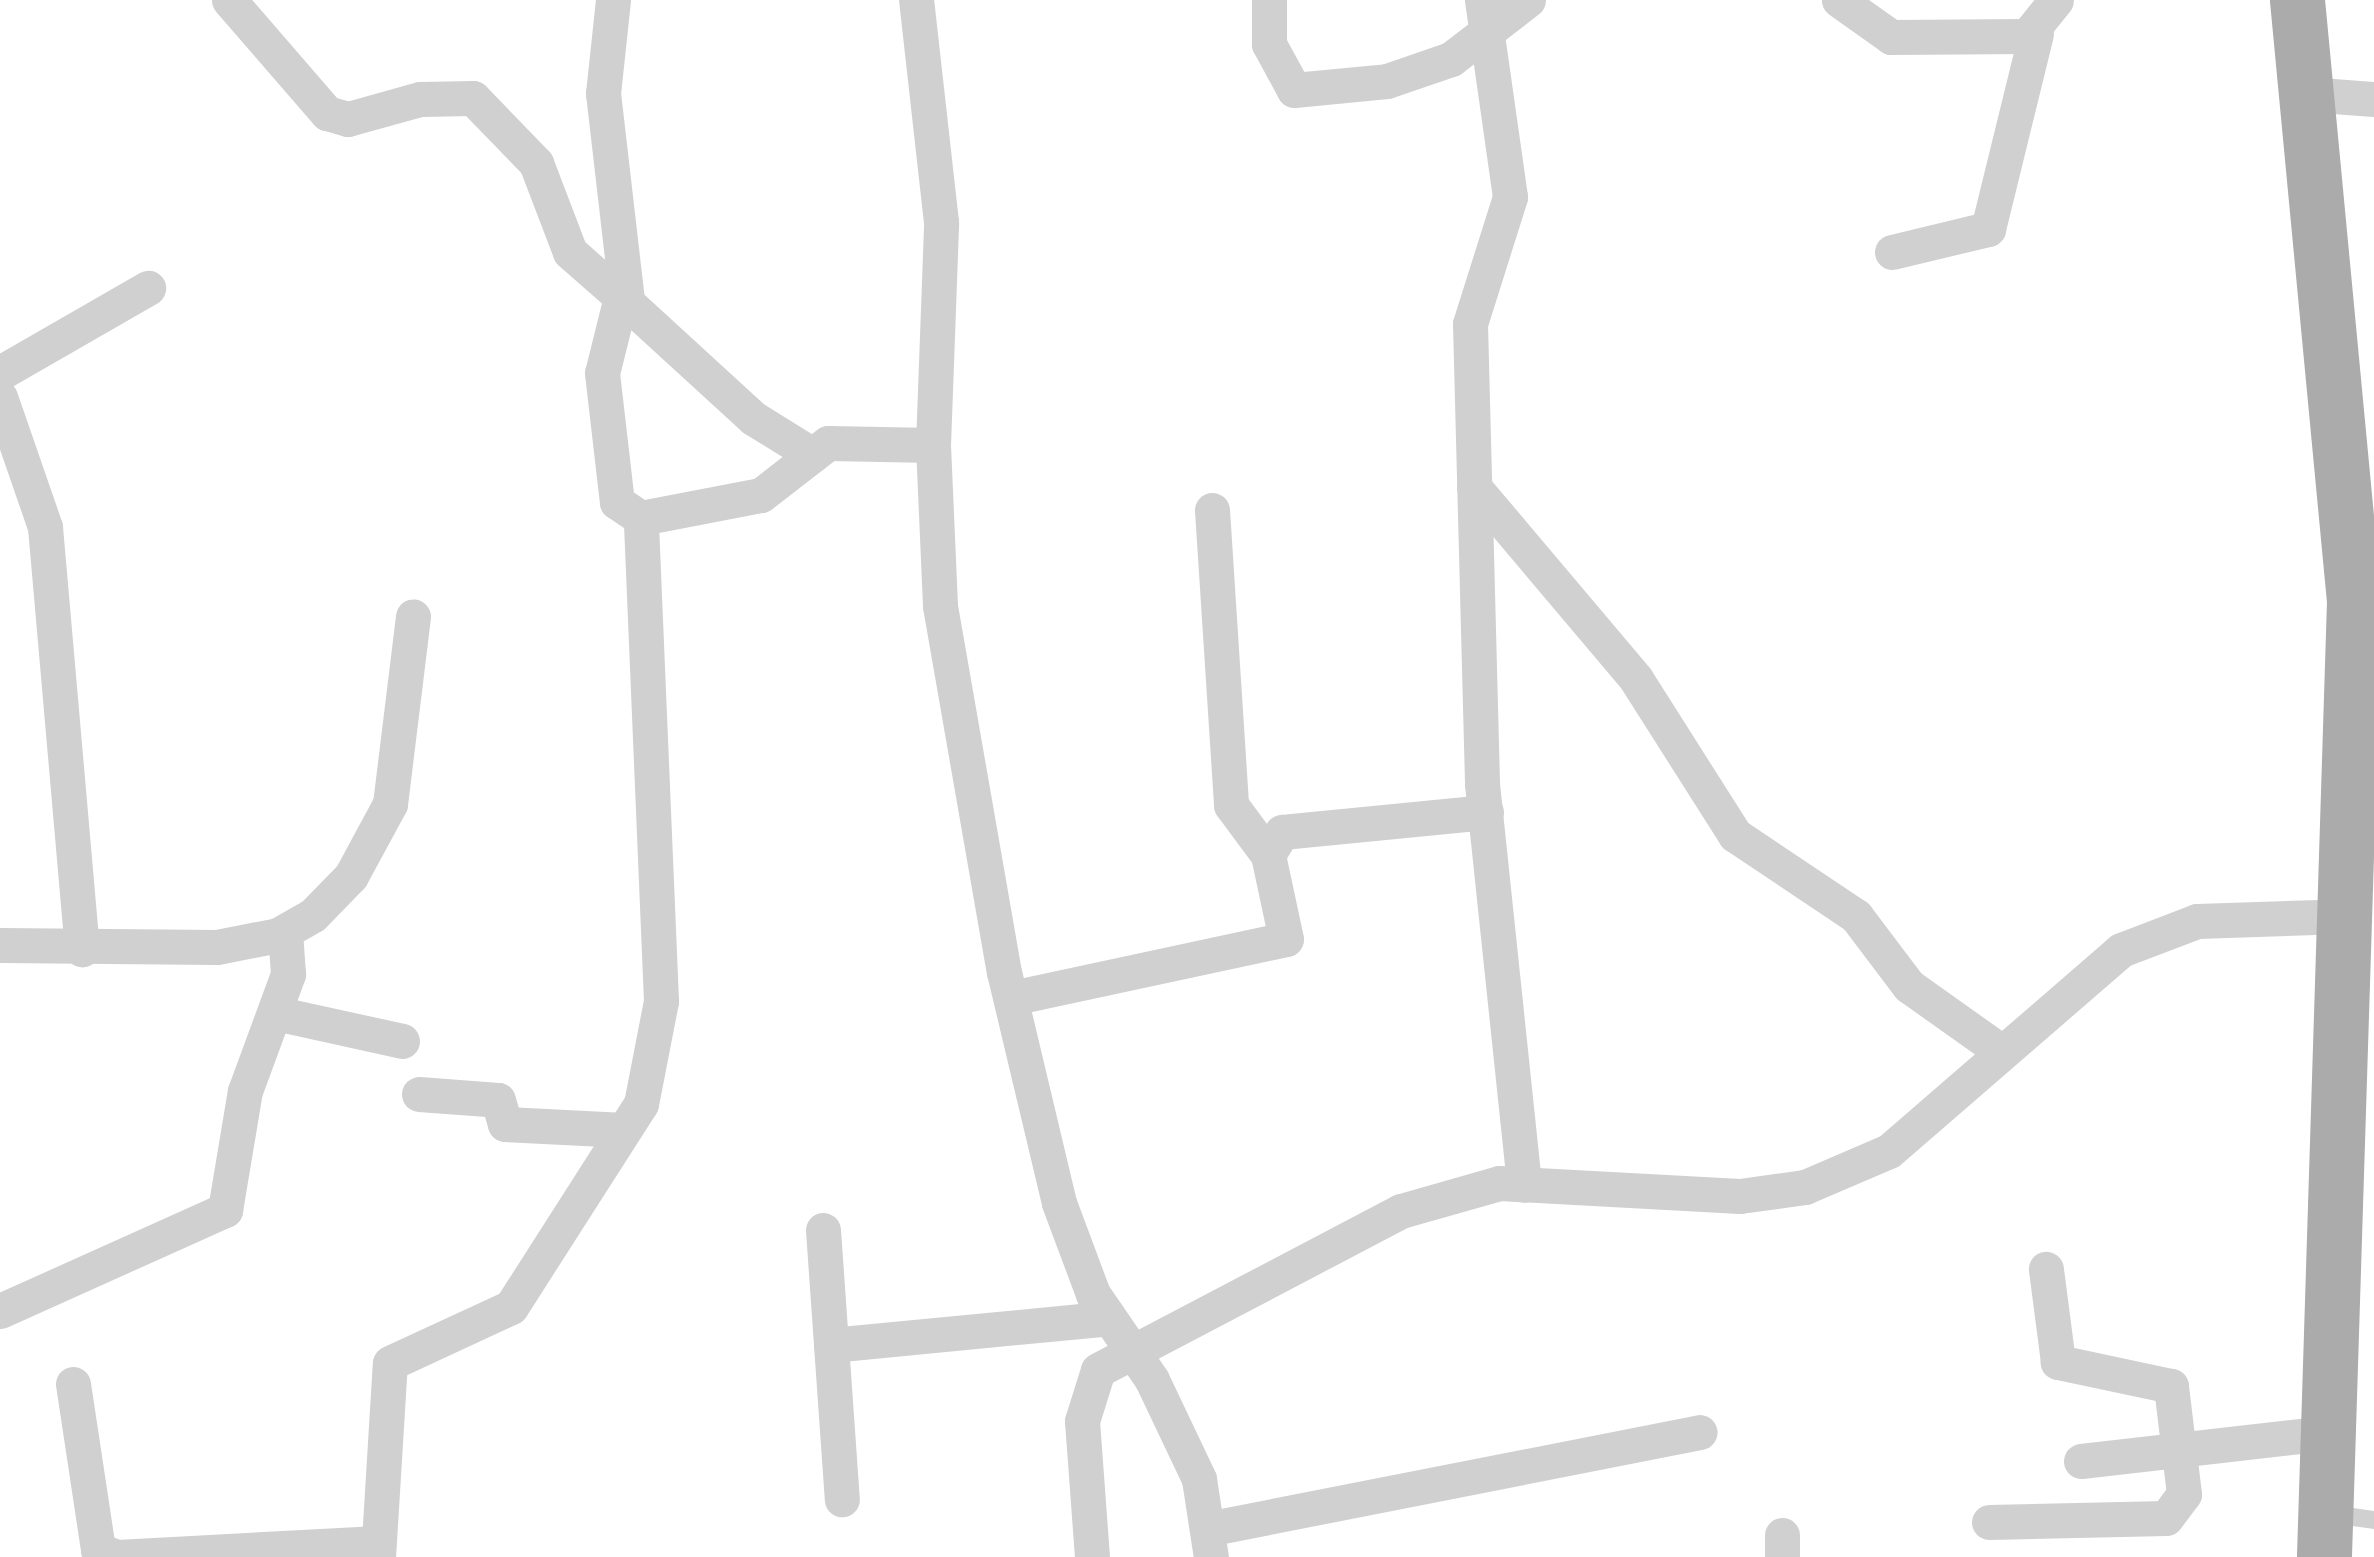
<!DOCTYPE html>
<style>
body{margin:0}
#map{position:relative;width:2374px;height:1557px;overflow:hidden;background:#fff;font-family:Figtree,sans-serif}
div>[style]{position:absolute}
.service>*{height:18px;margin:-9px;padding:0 9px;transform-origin:9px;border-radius:9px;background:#d0d0d0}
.minor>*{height:35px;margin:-17.5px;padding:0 17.5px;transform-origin:17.5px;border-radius:17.5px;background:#d0d0d0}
.primary>*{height:55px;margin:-27.5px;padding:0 27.5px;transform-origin:27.5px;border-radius:27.5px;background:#ababab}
span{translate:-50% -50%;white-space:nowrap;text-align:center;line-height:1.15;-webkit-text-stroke:10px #fff;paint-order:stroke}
</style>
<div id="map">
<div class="service">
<i style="left:2331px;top:1514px;width:43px;rotate:7.9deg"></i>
</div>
<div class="minor">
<i style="left:229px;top:0;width:150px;rotate:49.1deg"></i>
<i style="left:327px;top:113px;width:22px;rotate:16deg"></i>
<i style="left:348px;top:119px;width:75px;rotate:-15.5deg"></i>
<i style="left:420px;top:99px;width:53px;rotate:-1.1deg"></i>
<i style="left:473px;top:98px;width:91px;rotate:45.9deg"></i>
<i style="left:536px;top:163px;width:95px;rotate:69.1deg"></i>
<i style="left:570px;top:252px;width:68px;rotate:41.4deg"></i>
<i style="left:621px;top:297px;width:78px;rotate:104deg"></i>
<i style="left:602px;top:373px;width:130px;rotate:83.4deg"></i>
<i style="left:617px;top:502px;width:29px;rotate:34deg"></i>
<i style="left:613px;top:0;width:94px;rotate:96.1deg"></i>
<i style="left:603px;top:93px;width:210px;rotate:83.4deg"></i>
<i style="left:1269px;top:0;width:44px;rotate:90deg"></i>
<i style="left:1269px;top:44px;width:52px;rotate:61.5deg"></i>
<i style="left:1294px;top:90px;width:93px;rotate:-5.5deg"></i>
<i style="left:1387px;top:81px;width:68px;rotate:-19deg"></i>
<i style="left:1451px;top:59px;width:97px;rotate:-37.5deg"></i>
<i style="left:1482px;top:0;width:199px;rotate:81.9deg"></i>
<i style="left:1510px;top:197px;width:133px;rotate:107.5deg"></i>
<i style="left:1470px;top:324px;width:460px;rotate:88.5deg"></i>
<i style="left:1482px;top:784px;width:403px;rotate:84deg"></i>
<i style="left:1839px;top:0;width:64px;rotate:35.4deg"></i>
<i style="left:1891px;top:37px;width:136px;rotate:-0.4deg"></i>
<i style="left:2027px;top:36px;width:46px;rotate:-51.1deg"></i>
<i style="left:2306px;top:94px;width:68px;rotate:4.2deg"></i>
<i style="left:1892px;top:252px;width:99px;rotate:-13.5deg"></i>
<i style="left:1988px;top:229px;width:201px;rotate:-76.2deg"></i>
<i style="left:621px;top:297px;width:179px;rotate:42.5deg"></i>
<i style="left:753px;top:418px;width:70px;rotate:31.7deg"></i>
<i style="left:0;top:373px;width:171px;rotate:-29.9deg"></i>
<i style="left:0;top:397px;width:138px;rotate:70.9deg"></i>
<i style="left:45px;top:527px;width:424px;rotate:85deg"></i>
<i style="left:933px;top:445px;width:161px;rotate:87.5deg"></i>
<i style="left:940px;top:606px;width:372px;rotate:80.1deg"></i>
<i style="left:1004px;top:972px;width:237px;rotate:76.6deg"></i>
<i style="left:1059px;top:1203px;width:97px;rotate:69.5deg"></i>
<i style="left:1093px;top:1294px;width:104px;rotate:55.5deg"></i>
<i style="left:1152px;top:1380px;width:110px;rotate:64.6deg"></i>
<i style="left:1199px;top:1479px;width:79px;rotate:81.3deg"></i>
<i style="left:1474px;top:487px;width:251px;rotate:49.8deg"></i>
<i style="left:1636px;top:679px;width:185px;rotate:57.6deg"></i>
<i style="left:1735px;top:835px;width:146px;rotate:33.8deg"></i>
<i style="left:1856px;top:916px;width:88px;rotate:52.9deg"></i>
<i style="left:1909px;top:986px;width:114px;rotate:35.4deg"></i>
<i style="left:1212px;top:510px;width:296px;rotate:86.3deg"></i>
<i style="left:1231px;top:805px;width:62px;rotate:53.5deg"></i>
<i style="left:0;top:945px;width:217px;rotate:0.5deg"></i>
<i style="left:217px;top:947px;width:62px;rotate:-11.1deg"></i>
<i style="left:278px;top:935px;width:40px;rotate:-29.7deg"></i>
<i style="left:313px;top:915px;width:54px;rotate:-45.7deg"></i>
<i style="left:351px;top:876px;width:82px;rotate:-61.6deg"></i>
<i style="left:390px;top:804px;width:189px;rotate:-83deg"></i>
<i style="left:1011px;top:998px;width:281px;rotate:-12.1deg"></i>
<i style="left:1286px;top:939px;width:86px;rotate:-102.1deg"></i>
<i style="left:1268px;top:855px;width:27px;rotate:-59deg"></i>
<i style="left:1282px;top:832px;width:205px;rotate:-5.6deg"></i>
<i style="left:275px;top:1013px;width:130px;rotate:12.4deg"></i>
<i style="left:419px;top:1094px;width:79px;rotate:4.3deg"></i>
<i style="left:498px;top:1100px;width:25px;rotate:74deg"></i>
<i style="left:505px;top:1124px;width:119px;rotate:2.9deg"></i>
<i style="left:823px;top:1230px;width:270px;rotate:86deg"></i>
<i style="left:0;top:1311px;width:247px;rotate:-24.2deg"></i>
<i style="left:225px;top:1210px;width:121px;rotate:-80.5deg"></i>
<i style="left:245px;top:1091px;width:125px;rotate:-69.8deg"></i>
<i style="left:288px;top:974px;width:43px;rotate:-94deg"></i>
<i style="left:831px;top:1345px;width:279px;rotate:-5.5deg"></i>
<i style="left:73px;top:1384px;width:168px;rotate:81.4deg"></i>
<i style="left:98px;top:1550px;width:20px;rotate:20deg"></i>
<i style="left:117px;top:1557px;width:261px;rotate:-3.1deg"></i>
<i style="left:2081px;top:1461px;width:249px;rotate:-6.5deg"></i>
<i style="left:1989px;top:1522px;width:177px;rotate:-1.3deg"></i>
<i style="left:2166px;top:1518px;width:30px;rotate:-53deg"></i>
<i style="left:2184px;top:1494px;width:109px;rotate:-96.9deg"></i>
<i style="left:2171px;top:1386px;width:116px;rotate:-168deg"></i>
<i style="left:2058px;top:1362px;width:94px;rotate:-97.4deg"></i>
<i style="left:1207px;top:1529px;width:502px;rotate:-11.13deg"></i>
<i style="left:1782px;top:1535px;width:22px;rotate:90deg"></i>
<i style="left:378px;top:1557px;width:194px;rotate:-86.5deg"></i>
<i style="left:390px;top:1363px;width:133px;rotate:-24.8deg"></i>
<i style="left:511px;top:1307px;width:241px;rotate:-57.4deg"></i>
<i style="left:641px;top:1104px;width:105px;rotate:-79deg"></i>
<i style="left:661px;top:1001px;width:483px;rotate:-92.4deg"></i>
<i style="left:641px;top:518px;width:122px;rotate:-10.9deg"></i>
<i style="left:761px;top:495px;width:85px;rotate:-37.8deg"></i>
<i style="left:828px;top:443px;width:105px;rotate:1.1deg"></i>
<i style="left:933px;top:445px;width:223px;rotate:-87.9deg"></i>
<i style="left:941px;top:222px;width:223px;rotate:-96.4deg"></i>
<i style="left:1092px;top:1557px;width:136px;rotate:-94.2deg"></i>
<i style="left:1082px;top:1421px;width:53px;rotate:-72.6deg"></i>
<i style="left:1098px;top:1370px;width:342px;rotate:-27.7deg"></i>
<i style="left:1401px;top:1211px;width:102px;rotate:-15.9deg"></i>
<i style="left:1499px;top:1183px;width:241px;rotate:3.1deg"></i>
<i style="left:1740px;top:1196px;width:66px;rotate:-7.9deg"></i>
<i style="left:1805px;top:1187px;width:91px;rotate:-23.2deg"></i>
<i style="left:1889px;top:1151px;width:307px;rotate:-40.9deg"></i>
<i style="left:2121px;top:950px;width:81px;rotate:-20.9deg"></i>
<i style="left:2197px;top:921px;width:147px;rotate:-1.9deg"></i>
</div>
<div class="primary">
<i style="left:2297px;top:0;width:604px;rotate:84.58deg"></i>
<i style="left:2354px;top:601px;width:956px;rotate:91.8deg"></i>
</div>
</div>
